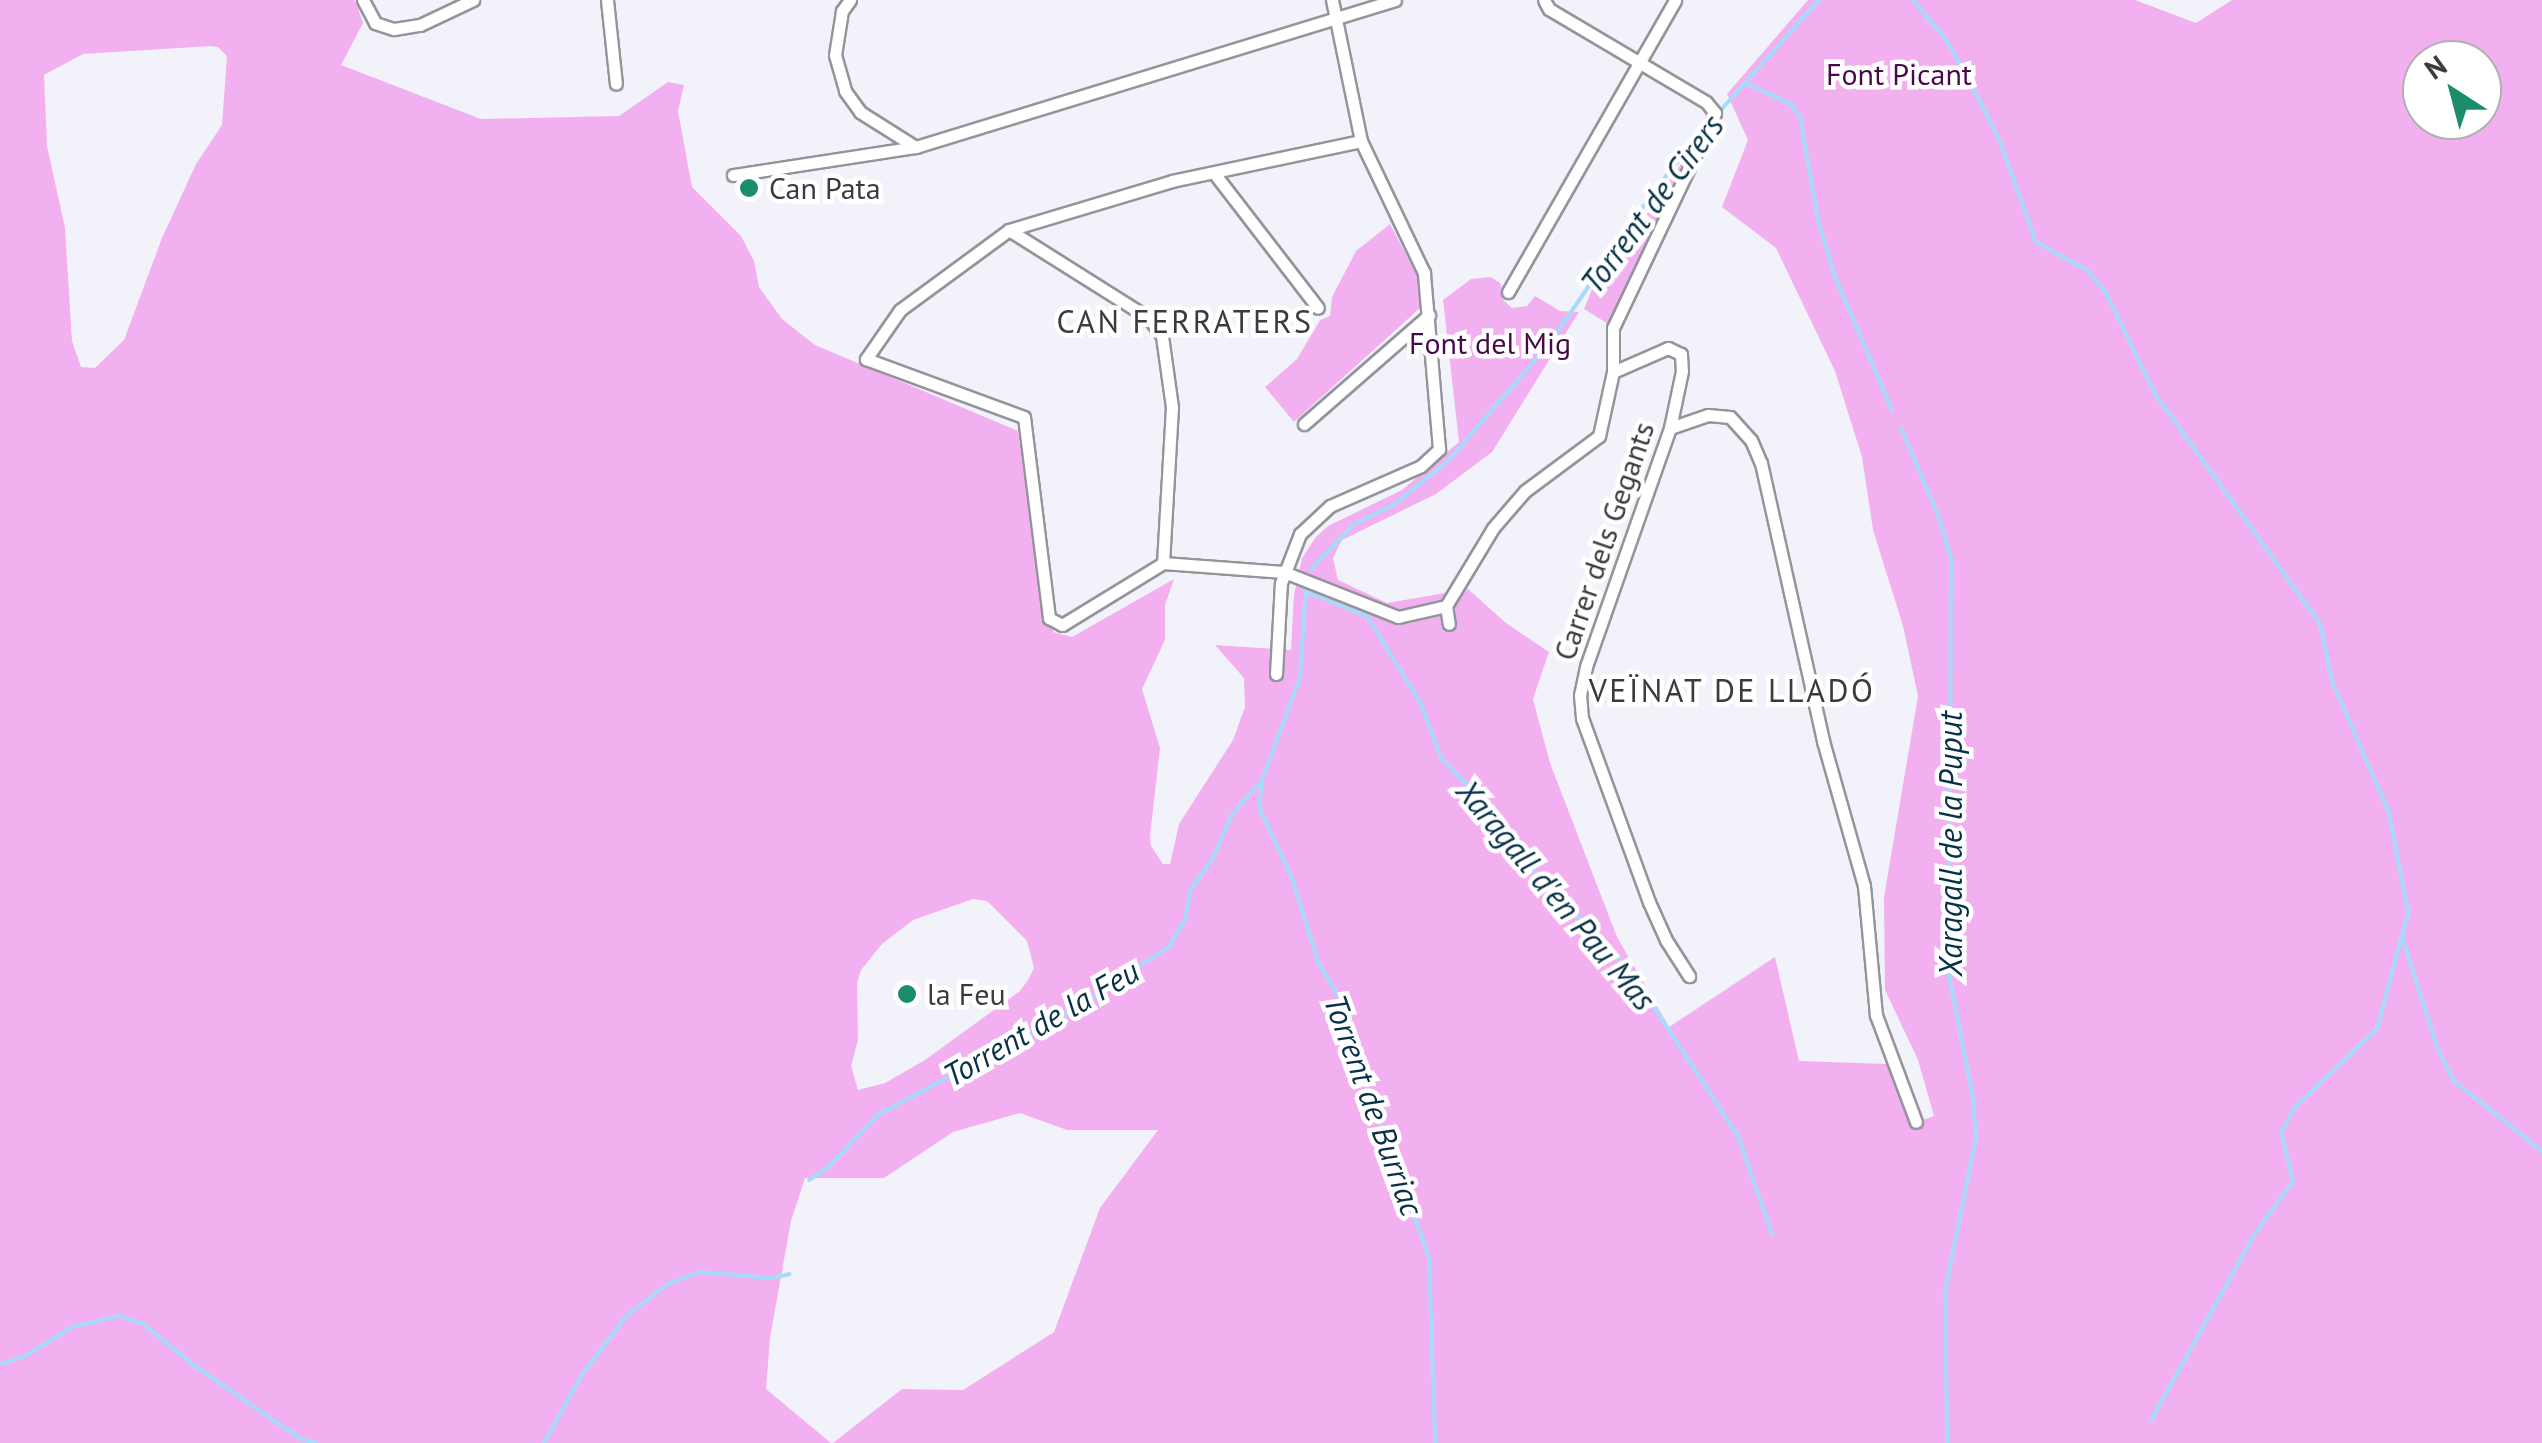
<!DOCTYPE html>
<meta charset="utf-8">
<style>
body{margin:0}
#map{position:relative;width:2542px;height:1443px;overflow:hidden;background:#f2f3fa;font-family:"PT Sans",sans-serif}
div>[style]{position:absolute}
.green>*{inset:0;background:#f3b0f1}
.stream>*{height:4px;margin:-2px;padding:0 2px;transform-origin:2px;border-radius:2px;background:#a7dbfc}
.roads{filter:drop-shadow(2px 0 #94949b) drop-shadow(-2px 0 #94949b) drop-shadow(0 2px #94949b) drop-shadow(0 -2px #94949b)}
.minor>*{height:11px;margin:-5.5px;padding:0 5.5px;transform-origin:5.5px;border-radius:5.5px;background:#fff}
.dots>*{width:28px;height:28px;translate:-50% -50%;box-sizing:border-box;border:5px solid #fff;border-radius:50%}
span{translate:-50% -50%;white-space:nowrap;text-align:center;line-height:1.15;-webkit-text-stroke:9px #fff;paint-order:stroke}
.park-label{font-size:30px;color:#470a48}
.poi-label{font-size:30px;color:#3b3b3e}
.left{translate:0 -50%;text-align:left}
.street-label{font-size:30px;color:#3b3b3e}
.water-label{font-size:32px;color:#073147;font-style:italic}
.neighbourhood-label{font-size:32px;color:#3b3b3e;letter-spacing:2.5px}
.north{position:absolute;left:2402px;top:40px;width:100px;height:100px;box-sizing:border-box;background:#fff;border:2px solid #b1b1b2;border-radius:50%;rotate:324deg;font-size:28px;font-weight:700;line-height:40px;text-align:center;color:#3b3b3e}
.north::after{content:'';display:block;margin:auto;width:35px;height:45px;background:#1b8c6c;clip-path:polygon(50% 0,100% 100%,50% 72%,0 100%)}
</style>
<div id="map">
<div class="green">
<i style="clip-path:polygon(evenodd,0 0,355px 0,363px 23px,341px 65px,481px 119px,619px 116px,668px 82px,684px 85px,678px 111px,692px 187px,741px 236px,754px 261px,759px 287px,782px 319px,815px 345px,1018px 431px,1042px 611px,1051px 614px,1053px 632px,1072px 637px,1174px 579px,1165px 605px,1165px 640px,1142px 689px,1160px 748px,1150px 836px,1151px 846px,1163px 864px,1170px 864px,1179px 824px,1233px 740px,1245px 707px,1244px 678px,1215px 645px,1291px 650px,1294px 595px,1302px 558px,1316px 537px,1328px 526px,1402px 490px,1459px 442px,1443px 300px,1471px 279px,1491px 277px,1501px 284px,1502px 299px,1512px 308px,1527px 306px,1535px 296px,1560px 311px,1579px 312px,1492px 452px,1436px 494px,1342px 540px,1333px 558px,1338px 580px,1387px 603px,1468px 589px,1506px 623px,1549px 652px,1533px 699px,1550px 763px,1617px 937px,1669px 1027px,1775px 957px,1799px 1061px,1888px 1064px,1917px 1122px,1934px 1116px,1918px 1060px,1885px 990px,1884px 897px,1918px 696px,1903px 626px,1873px 530px,1862px 457px,1835px 371px,1776px 248px,1722px 207px,1748px 140px,1727px 94px,1808px 0,2135px 0,2196px 23px,2232px 0,2542px 0,2542px 1443px,833px 1443px,902px 1389px,963px 1390px,1054px 1332px,1100px 1208px,1158px 1130px,1067px 1130px,1020px 1113px,953px 1132px,884px 1178px,805px 1178px,791px 1221px,770px 1338px,766px 1389px,831px 1443px,0 1443px,0 0,211px 46px,218px 47px,227px 56px,222px 125px,196px 164px,162px 238px,124px 340px,95px 368px,81px 367px,72px 341px,65px 228px,47px 146px,44px 75px,83px 54px,211px 46px,0 0,2422px 60px,2482px 60px,2482px 120px,2422px 120px,2422px 60px,0 0,973px 899px,987px 901px,1027px 941px,1034px 968px,1028px 980px,1020px 991px,925px 1060px,885px 1083px,858px 1090px,851px 1066px,858px 1040px,857px 983px,861px 970px,882px 944px,913px 920px,973px 899px)"></i>
<i style="clip-path:polygon(1707px 125px,1610px 325px,1584px 309px,1597px 277px,1633px 235px)"></i>
<i style="clip-path:polygon(1390px 224px,1417px 275px,1420px 308px,1294px 422px,1265px 387px,1297px 359px,1320px 320px,1330px 316px,1332px 297px,1356px 251px)"></i>
</div>
<div class="stream">
<i style="left:1913px;top:0;width:53px;rotate:50.3deg"></i>
<i style="left:1947px;top:41px;width:60px;rotate:61.3deg"></i>
<i style="left:1976px;top:94px;width:54px;rotate:63.4deg"></i>
<i style="left:2000px;top:142px;width:106px;rotate:70.2deg"></i>
<i style="left:2036px;top:242px;width:58px;rotate:28.8deg"></i>
<i style="left:2087px;top:270px;width:30px;rotate:50deg"></i>
<i style="left:2106px;top:293px;width:112px;rotate:64.1deg"></i>
<i style="left:2155px;top:394px;width:283px;rotate:54.3deg"></i>
<i style="left:2320px;top:624px;width:58px;rotate:78.1deg"></i>
<i style="left:2332px;top:681px;width:144px;rotate:66.6deg"></i>
<i style="left:2389px;top:813px;width:102px;rotate:79.2deg"></i>
<i style="left:2408px;top:913px;width:120px;rotate:105deg"></i>
<i style="left:2377px;top:1029px;width:112px;rotate:136.5deg"></i>
<i style="left:2296px;top:1106px;width:30px;rotate:120deg"></i>
<i style="left:2281px;top:1132px;width:50px;rotate:76.2deg"></i>
<i style="left:2293px;top:1181px;width:67px;rotate:125.8deg"></i>
<i style="left:2254px;top:1235px;width:212px;rotate:119.1deg"></i>
<i style="left:1745px;top:83px;width:51px;rotate:24.5deg"></i>
<i style="left:1791px;top:104px;width:16px;rotate:55deg"></i>
<i style="left:1800px;top:117px;width:105px;rotate:80.1deg"></i>
<i style="left:1818px;top:220px;width:59px;rotate:73.4deg"></i>
<i style="left:1835px;top:277px;width:145px;rotate:66.8deg"></i>
<i style="left:1720px;top:111px;width:149px;rotate:-48.3deg"></i>
<i style="left:1901px;top:428px;width:95px;rotate:67deg"></i>
<i style="left:1938px;top:515px;width:46px;rotate:73.5deg"></i>
<i style="left:1951px;top:559px;width:329px;rotate:90.2deg"></i>
<i style="left:1950px;top:888px;width:68px;rotate:94.2deg"></i>
<i style="left:1945px;top:956px;width:145px;rotate:78.8deg"></i>
<i style="left:1973px;top:1098px;width:39px;rotate:86deg"></i>
<i style="left:1976px;top:1137px;width:157px;rotate:101.4deg"></i>
<i style="left:1945px;top:1291px;width:152px;rotate:89.2deg"></i>
<i style="left:1311px;top:569px;width:62px;rotate:-46.3deg"></i>
<i style="left:1354px;top:524px;width:46px;rotate:-26deg"></i>
<i style="left:1395px;top:504px;width:68px;rotate:-39.1deg"></i>
<i style="left:1448px;top:461px;width:155px;rotate:-49.2deg"></i>
<i style="left:1549px;top:344px;width:186px;rotate:-55.5deg"></i>
<i style="left:1654px;top:191px;width:73px;rotate:-51.1deg"></i>
<i style="left:1306px;top:587px;width:90px;rotate:93.8deg"></i>
<i style="left:1300px;top:677px;width:110px;rotate:110.3deg"></i>
<i style="left:1262px;top:780px;width:27px;rotate:96deg"></i>
<i style="left:1259px;top:807px;width:81px;rotate:65.3deg"></i>
<i style="left:1293px;top:881px;width:85px;rotate:72.8deg"></i>
<i style="left:1318px;top:962px;width:47px;rotate:59deg"></i>
<i style="left:1342px;top:1002px;width:94px;rotate:73.3deg"></i>
<i style="left:1369px;top:1092px;width:177px;rotate:70.1deg"></i>
<i style="left:1429px;top:1258px;width:185px;rotate:88.1deg"></i>
<i style="left:1305px;top:591px;width:67px;rotate:22deg"></i>
<i style="left:1367px;top:616px;width:103px;rotate:58.5deg"></i>
<i style="left:1421px;top:704px;width:58px;rotate:69.7deg"></i>
<i style="left:1441px;top:758px;width:54px;rotate:46.5deg"></i>
<i style="left:1478px;top:797px;width:65px;rotate:55.6deg"></i>
<i style="left:1515px;top:851px;width:168px;rotate:46.2deg"></i>
<i style="left:1631px;top:972px;width:196px;rotate:56.9deg"></i>
<i style="left:1738px;top:1136px;width:104px;rotate:70.9deg"></i>
<i style="left:2402px;top:937px;width:119px;rotate:72.3deg"></i>
<i style="left:2438px;top:1050px;width:34px;rotate:63deg"></i>
<i style="left:2453px;top:1080px;width:114px;rotate:38.6deg"></i>
<i style="left:809px;top:1180px;width:22px;rotate:-34deg"></i>
<i style="left:827px;top:1168px;width:75px;rotate:-46.1deg"></i>
<i style="left:879px;top:1114px;width:208px;rotate:-28deg"></i>
<i style="left:1063px;top:1016px;width:126px;rotate:-33.1deg"></i>
<i style="left:1169px;top:947px;width:32px;rotate:-60deg"></i>
<i style="left:1185px;top:919px;width:31px;rotate:-79deg"></i>
<i style="left:1191px;top:889px;width:38px;rotate:-55deg"></i>
<i style="left:1213px;top:858px;width:46px;rotate:-66.8deg"></i>
<i style="left:1231px;top:816px;width:42px;rotate:-49.8deg"></i>
<i style="left:0;top:1364px;width:28px;rotate:-18deg"></i>
<i style="left:27px;top:1355px;width:53px;rotate:-31.9deg"></i>
<i style="left:72px;top:1327px;width:48px;rotate:-13.2deg"></i>
<i style="left:119px;top:1316px;width:25px;rotate:18deg"></i>
<i style="left:143px;top:1324px;width:67px;rotate:38.9deg"></i>
<i style="left:195px;top:1366px;width:129px;rotate:34.6deg"></i>
<i style="left:301px;top:1439px;width:16px;rotate:15deg"></i>
<i style="left:544px;top:1443px;width:77px;rotate:-61.1deg"></i>
<i style="left:581px;top:1376px;width:76px;rotate:-53deg"></i>
<i style="left:627px;top:1315px;width:51px;rotate:-37.1deg"></i>
<i style="left:668px;top:1284px;width:34px;rotate:-21deg"></i>
<i style="left:700px;top:1272px;width:72px;rotate:4.8deg"></i>
<i style="left:772px;top:1278px;width:18px;rotate:-13deg"></i>
</div>
<div class="roads">
<div class="minor">
<i style="left:363px;top:0;width:26px;rotate:62deg"></i>
<i style="left:375px;top:23px;width:20px;rotate:18deg"></i>
<i style="left:394px;top:29px;width:26px;rotate:-9deg"></i>
<i style="left:420px;top:25px;width:59px;rotate:-25.3deg"></i>
<i style="left:607px;top:0;width:84px;rotate:83.9deg"></i>
<i style="left:850px;top:0;width:14px;rotate:126deg"></i>
<i style="left:842px;top:11px;width:45px;rotate:99deg"></i>
<i style="left:835px;top:55px;width:37px;rotate:74deg"></i>
<i style="left:845px;top:91px;width:26px;rotate:54deg"></i>
<i style="left:860px;top:112px;width:64px;rotate:32.2deg"></i>
<i style="left:1361px;top:141px;width:193px;rotate:168.1deg"></i>
<i style="left:1172px;top:181px;width:170px;rotate:163.3deg"></i>
<i style="left:1009px;top:230px;width:135px;rotate:143.7deg"></i>
<i style="left:900px;top:310px;width:60px;rotate:124.8deg"></i>
<i style="left:866px;top:359px;width:168px;rotate:20.2deg"></i>
<i style="left:1024px;top:417px;width:203px;rotate:82.9deg"></i>
<i style="left:1049px;top:618px;width:15px;rotate:28deg"></i>
<i style="left:1062px;top:625px;width:119px;rotate:-31.5deg"></i>
<i style="left:1163px;top:563px;width:121px;rotate:4.3deg"></i>
<i style="left:1284px;top:572px;width:123px;rotate:21.5deg"></i>
<i style="left:1398px;top:617px;width:49px;rotate:-12.9deg"></i>
<i style="left:1214px;top:173px;width:170px;rotate:52.4deg"></i>
<i style="left:733px;top:175px;width:185px;rotate:-8.7deg"></i>
<i style="left:916px;top:147px;width:501px;rotate:-17.06deg"></i>
<i style="left:1009px;top:230px;width:165px;rotate:32.2deg"></i>
<i style="left:1149px;top:318px;width:22px;rotate:54deg"></i>
<i style="left:1162px;top:336px;width:72px;rotate:82deg"></i>
<i style="left:1172px;top:407px;width:156px;rotate:93.3deg"></i>
<i style="left:1508px;top:292px;width:336px;rotate:-60.2deg"></i>
<i style="left:1613px;top:372px;width:60px;rotate:-23.6deg"></i>
<i style="left:1668px;top:348px;width:14px;rotate:25deg"></i>
<i style="left:1681px;top:354px;width:17px;rotate:87deg"></i>
<i style="left:1682px;top:371px;width:58px;rotate:101.9deg"></i>
<i style="left:1670px;top:428px;width:253px;rotate:109.4deg"></i>
<i style="left:1586px;top:667px;width:29px;rotate:102deg"></i>
<i style="left:1580px;top:695px;width:23px;rotate:85deg"></i>
<i style="left:1582px;top:718px;width:196px;rotate:70deg"></i>
<i style="left:1649px;top:902px;width:42px;rotate:65.9deg"></i>
<i style="left:1666px;top:940px;width:43px;rotate:57.4deg"></i>
<i style="left:1304px;top:424px;width:166px;rotate:-41.1deg"></i>
<i style="left:1670px;top:428px;width:40px;rotate:-18.9deg"></i>
<i style="left:1708px;top:415px;width:22px;rotate:5deg"></i>
<i style="left:1730px;top:417px;width:31px;rotate:48deg"></i>
<i style="left:1751px;top:440px;width:25px;rotate:67deg"></i>
<i style="left:1761px;top:463px;width:285px;rotate:77.4deg"></i>
<i style="left:1823px;top:741px;width:151px;rotate:74.2deg"></i>
<i style="left:1864px;top:886px;width:130px;rotate:84.7deg"></i>
<i style="left:1876px;top:1015px;width:114px;rotate:69.5deg"></i>
<i style="left:1446px;top:606px;width:91px;rotate:-58.9deg"></i>
<i style="left:1493px;top:528px;width:49px;rotate:-49.1deg"></i>
<i style="left:1525px;top:491px;width:92px;rotate:-36.6deg"></i>
<i style="left:1599px;top:436px;width:66px;rotate:-77.7deg"></i>
<i style="left:1613px;top:372px;width:44px;rotate:-90deg"></i>
<i style="left:1613px;top:328px;width:238px;rotate:-64.6deg"></i>
<i style="left:1715px;top:113px;width:14px;rotate:-129deg"></i>
<i style="left:1706px;top:102px;width:182px;rotate:-149.4deg"></i>
<i style="left:1549px;top:9px;width:10px;rotate:-119deg"></i>
<i style="left:1446px;top:606px;width:18px;rotate:81deg"></i>
<i style="left:1276px;top:674px;width:91px;rotate:-86.9deg"></i>
<i style="left:1281px;top:583px;width:53px;rotate:-68.8deg"></i>
<i style="left:1300px;top:534px;width:41px;rotate:-43deg"></i>
<i style="left:1330px;top:506px;width:99px;rotate:-23.7deg"></i>
<i style="left:1421px;top:466px;width:25px;rotate:-43deg"></i>
<i style="left:1439px;top:449px;width:177px;rotate:-94.9deg"></i>
<i style="left:1424px;top:273px;width:146px;rotate:-115.5deg"></i>
<i style="left:1361px;top:141px;width:144px;rotate:-101.6deg"></i>
</div>
</div>
<div class="dots">
<i style="left:749px;top:188px;background:#1b8c6c"></i>
<i style="left:907px;top:994px;background:#1b8c6c"></i>
</div>
<div class="park-label">
<span style="left:1899px;top:74px">Font Picant</span>
<span style="left:1490px;top:343px">Font del Mig</span>
</div>
<div class="poi-label">
<span class="left" style="left:769px;top:188px">Can Pata</span>
<span class="left" style="left:927px;top:994px">la Feu</span>
</div>
<div class="street-label">
<span style="left:1604px;top:541px;rotate:-71deg">Carrer dels Gegants</span>
</div>
<div class="water-label">
<span style="left:1652px;top:204px;rotate:-53deg">Torrent de Cirers</span>
<span style="left:1950px;top:844px;rotate:-90deg">Xaragall de la Puput</span>
<span style="left:1556px;top:895px;rotate:50deg">Xaragall d'en Pau Mas</span>
<span style="left:1041px;top:1023px;rotate:-30deg">Torrent de la Feu</span>
<span style="left:1374px;top:1105px;rotate:70deg">Torrent de Burriac</span>
</div>
<div class="neighbourhood-label">
<span style="left:1185px;top:321px">CAN FERRATERS</span>
<span style="left:1732px;top:690px">VEÏNAT DE LLADÓ</span>
</div>
<div class="north">N</div>
</div>
